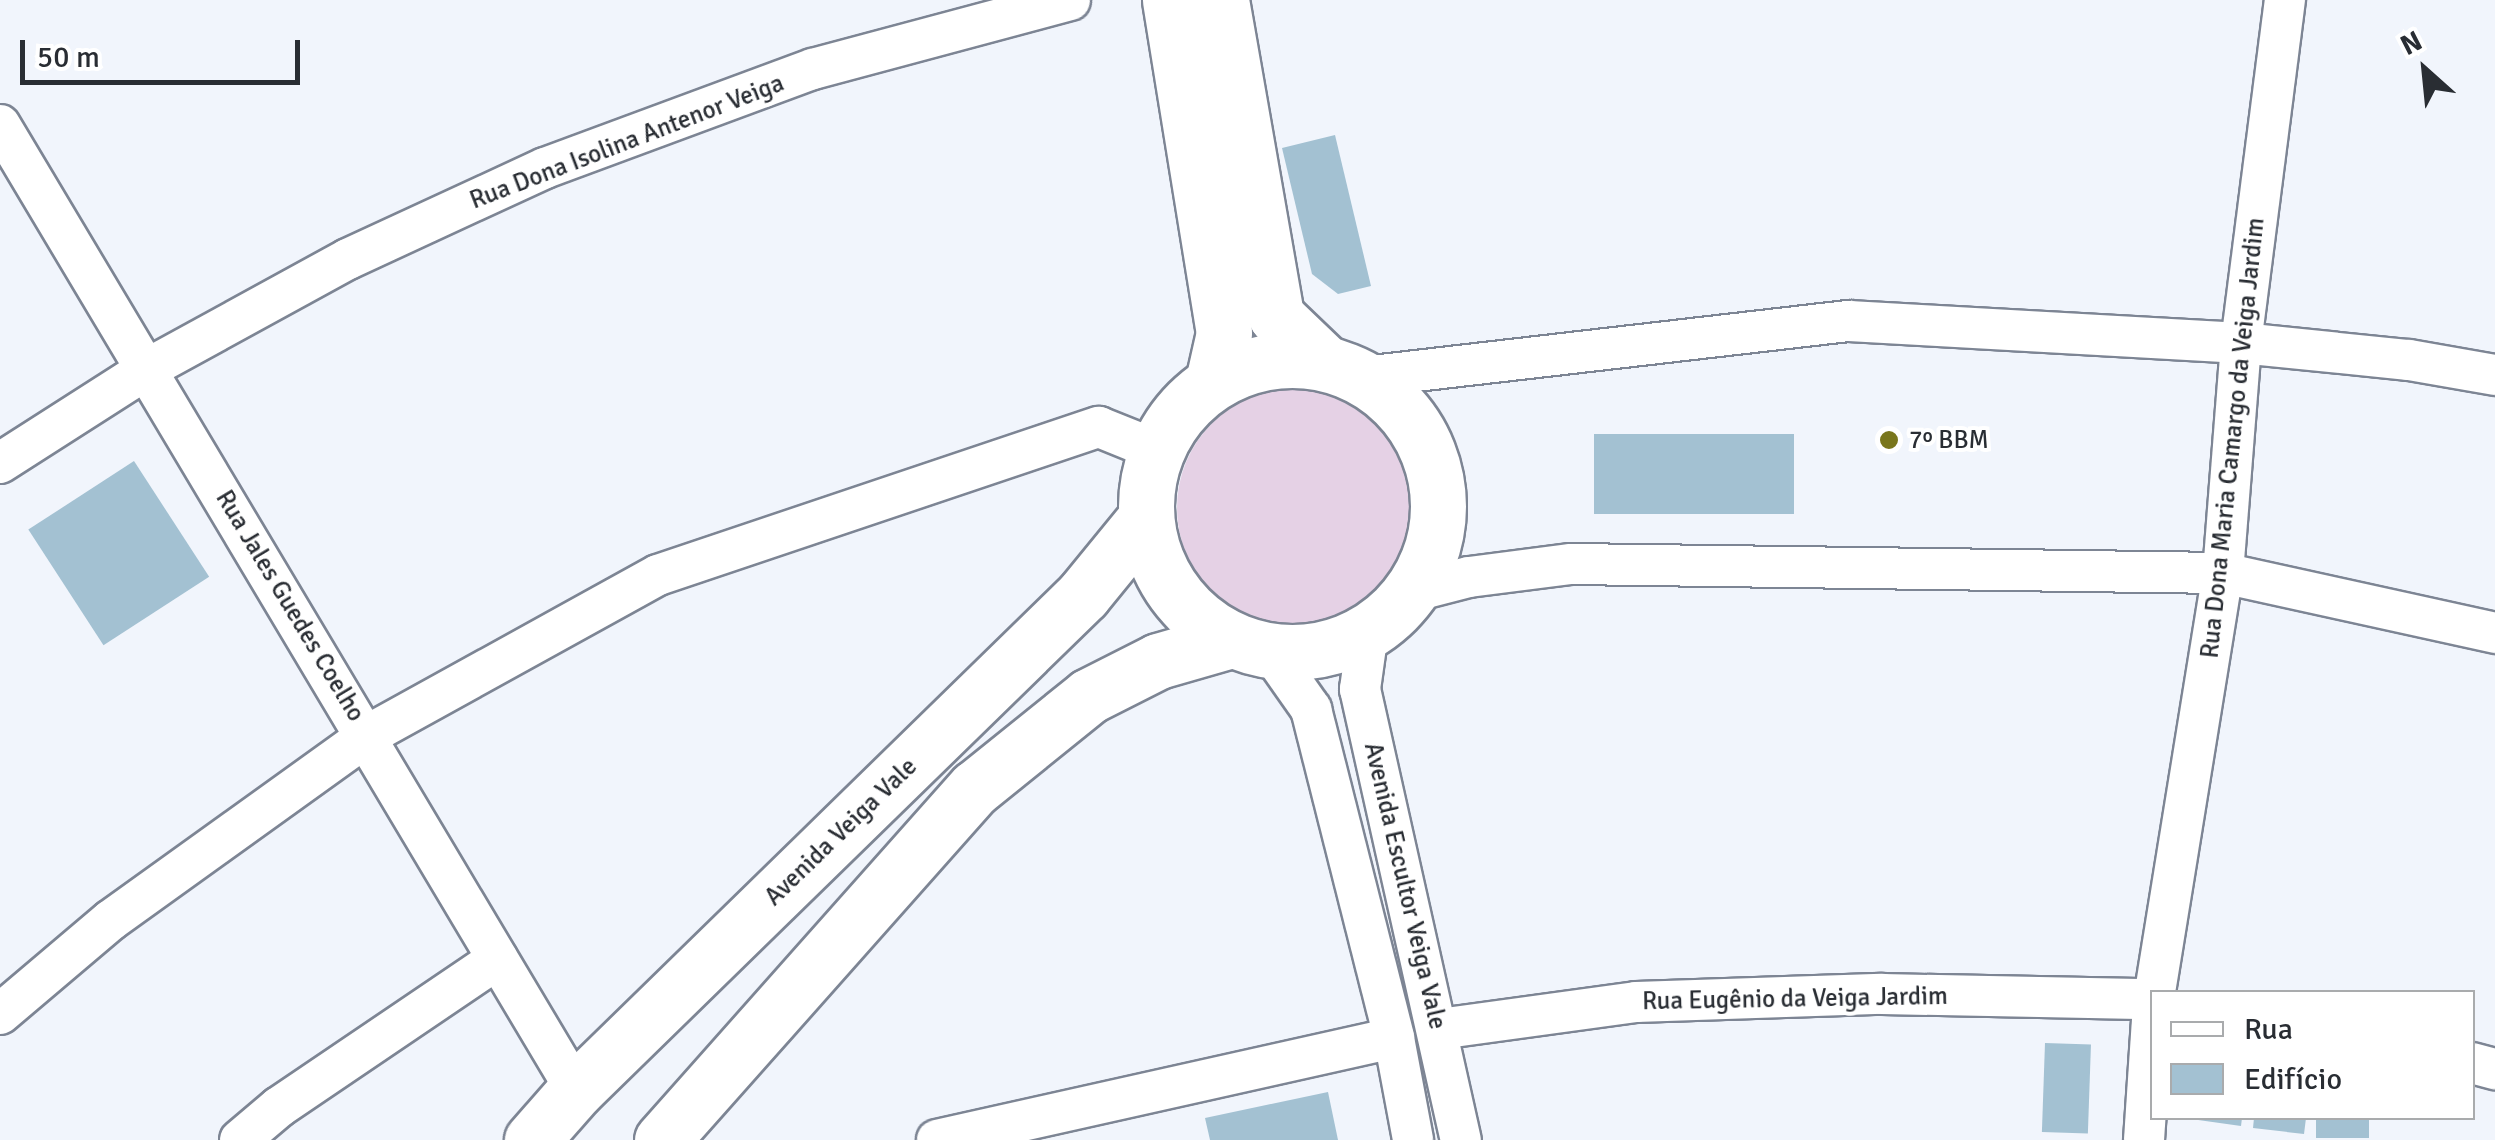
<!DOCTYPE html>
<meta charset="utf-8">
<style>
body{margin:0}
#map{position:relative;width:2495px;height:1140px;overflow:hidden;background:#f1f5fc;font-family:Signika,sans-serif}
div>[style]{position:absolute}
.green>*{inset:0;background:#e5d1e5}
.round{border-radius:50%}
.building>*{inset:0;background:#a3c1d2;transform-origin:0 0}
.roads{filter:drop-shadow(2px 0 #7d8594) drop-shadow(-2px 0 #7d8594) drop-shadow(0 2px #7d8594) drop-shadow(0 -2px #7d8594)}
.minor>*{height:40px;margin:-20px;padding:0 20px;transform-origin:20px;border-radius:20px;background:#fff}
.secondary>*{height:55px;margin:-27.5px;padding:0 27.5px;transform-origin:27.5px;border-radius:27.5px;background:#fff}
.secondary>.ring{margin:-27.5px;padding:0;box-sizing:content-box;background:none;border:55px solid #fff;border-radius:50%}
.dots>*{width:28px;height:28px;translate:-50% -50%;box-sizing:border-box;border:5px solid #fff;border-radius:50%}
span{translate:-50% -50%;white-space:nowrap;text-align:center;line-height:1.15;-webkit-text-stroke:8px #fff;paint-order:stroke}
.street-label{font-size:25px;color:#292d33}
.poi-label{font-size:25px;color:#292d33}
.left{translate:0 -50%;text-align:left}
.legend{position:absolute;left:2150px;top:990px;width:325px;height:130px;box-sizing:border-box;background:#fff;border:2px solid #a9abad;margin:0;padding:12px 18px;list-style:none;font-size:30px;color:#292d33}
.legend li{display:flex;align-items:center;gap:20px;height:50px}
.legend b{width:50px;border:2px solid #a9abad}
.north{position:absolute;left:2375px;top:20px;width:100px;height:100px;-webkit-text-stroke:8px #fff;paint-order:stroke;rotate:333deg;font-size:28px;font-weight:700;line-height:40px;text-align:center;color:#292d33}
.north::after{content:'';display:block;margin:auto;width:35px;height:45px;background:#292d33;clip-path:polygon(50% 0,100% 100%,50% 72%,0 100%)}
.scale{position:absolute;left:20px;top:40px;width:280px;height:45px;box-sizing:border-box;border:5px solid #292d33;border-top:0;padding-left:12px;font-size:30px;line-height:35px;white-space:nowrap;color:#292d33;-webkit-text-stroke:8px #fff;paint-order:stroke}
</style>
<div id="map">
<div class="green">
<i class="round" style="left:1177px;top:388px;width:240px;height:240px"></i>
</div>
<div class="building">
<i style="clip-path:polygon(1335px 135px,1371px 286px,1338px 294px,1312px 274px,1282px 148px)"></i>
<i style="left:1794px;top:434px;width:80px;height:200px;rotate:90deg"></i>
<i style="left:134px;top:461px;width:138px;height:126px;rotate:57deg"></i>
<i style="left:2045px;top:1043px;width:46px;height:89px;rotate:2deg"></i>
<i style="clip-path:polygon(1328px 1092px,1338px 1140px,1210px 1140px,1205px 1118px)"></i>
<i style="clip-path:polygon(2184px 1118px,2242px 1118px,2241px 1126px)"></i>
<i style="clip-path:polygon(2254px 1118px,2306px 1118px,2304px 1134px,2253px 1128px)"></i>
<i style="left:2316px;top:1118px;width:53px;height:20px"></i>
</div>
<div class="roads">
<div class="minor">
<i style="left:0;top:125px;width:1124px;rotate:59.17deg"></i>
<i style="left:1364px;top:377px;width:488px;rotate:-6.6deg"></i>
<i style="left:1849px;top:321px;width:393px;rotate:3.2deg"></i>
<i style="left:2241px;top:343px;width:169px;rotate:5.8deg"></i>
<i style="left:2409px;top:360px;width:87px;rotate:9.9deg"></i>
<i style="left:0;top:463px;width:174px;rotate:-32.6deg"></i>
<i style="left:147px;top:369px;width:229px;rotate:-28.7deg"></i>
<i style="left:348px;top:259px;width:217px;rotate:-24.8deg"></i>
<i style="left:545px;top:168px;width:286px;rotate:-20.3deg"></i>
<i style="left:813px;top:69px;width:266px;rotate:-15deg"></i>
<i style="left:1411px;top:592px;width:60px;rotate:-14.5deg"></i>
<i style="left:1469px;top:577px;width:103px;rotate:-7.3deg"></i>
<i style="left:1571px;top:564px;width:652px;rotate:0.79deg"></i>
<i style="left:2223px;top:573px;width:279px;rotate:12.4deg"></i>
<i style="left:1368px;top:632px;width:58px;rotate:98deg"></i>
<i style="left:1360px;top:689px;width:462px;rotate:77.4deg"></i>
<i style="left:1271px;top:652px;width:70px;rotate:54.9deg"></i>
<i style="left:1311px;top:709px;width:339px;rotate:75.8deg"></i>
<i style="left:1394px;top:1038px;width:104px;rotate:79.4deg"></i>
<i style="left:2155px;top:992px;width:424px;rotate:-80.8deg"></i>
<i style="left:2223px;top:573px;width:231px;rotate:-85.5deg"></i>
<i style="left:2241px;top:343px;width:346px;rotate:-82.7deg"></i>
<i style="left:0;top:1014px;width:145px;rotate:-40.3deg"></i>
<i style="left:111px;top:920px;width:317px;rotate:-35.7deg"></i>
<i style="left:368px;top:735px;width:331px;rotate:-28.9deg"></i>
<i style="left:658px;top:575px;width:465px;rotate:-18.6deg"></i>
<i style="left:1099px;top:427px;width:61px;rotate:22deg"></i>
<i style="left:1439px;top:1029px;width:199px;rotate:-7.8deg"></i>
<i style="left:1636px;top:1002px;width:246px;rotate:-1.9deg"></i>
<i style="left:1882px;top:994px;width:270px;rotate:1.1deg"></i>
<i style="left:2472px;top:1063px;width:24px;rotate:15deg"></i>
<i style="left:240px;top:1140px;width:51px;rotate:-40.2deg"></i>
<i style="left:279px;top:1107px;width:264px;rotate:-34.1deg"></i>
<i style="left:937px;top:1140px;width:468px;rotate:-12.6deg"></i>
<i style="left:2144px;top:1140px;width:121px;rotate:-86.2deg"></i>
</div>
<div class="secondary">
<i style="left:1170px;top:0;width:337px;rotate:80.8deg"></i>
<i style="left:1224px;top:333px;width:50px;rotate:102.7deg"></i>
<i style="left:1221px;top:0;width:321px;rotate:80.1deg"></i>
<i style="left:1276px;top:316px;width:68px;rotate:43.8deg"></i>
<i class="ring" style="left:1146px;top:360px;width:237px;height:237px"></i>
<i style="left:532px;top:1140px;width:67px;rotate:-48.7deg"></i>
<i style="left:576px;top:1090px;width:709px;rotate:-44.31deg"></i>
<i style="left:1083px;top:595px;width:98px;rotate:-50.8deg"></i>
<i style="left:662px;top:1140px;width:471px;rotate:-48.4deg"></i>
<i style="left:975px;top:788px;width:146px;rotate:-38.9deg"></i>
<i style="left:1089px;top:696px;width:77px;rotate:-26.9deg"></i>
<i style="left:1158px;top:661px;width:76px;rotate:-16deg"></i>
</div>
</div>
<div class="dots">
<i style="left:1889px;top:440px;background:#79761c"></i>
</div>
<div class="street-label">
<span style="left:627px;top:142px;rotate:-21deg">Rua Dona Isolina Antenor Veiga</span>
<span style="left:2233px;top:438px;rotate:-84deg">Rua Dona Maria Camargo da Veiga Jardim</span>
<span style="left:290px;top:606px;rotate:59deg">Rua Jales Guedes Coelho</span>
<span style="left:841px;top:832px;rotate:-44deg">Avenida Veiga Vale</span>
<span style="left:1405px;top:886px;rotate:77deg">Avenida Escultor Veiga Vale</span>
<span style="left:1795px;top:999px;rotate:-1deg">Rua Eugênio da Veiga Jardim</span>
</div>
<div class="poi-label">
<span class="left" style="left:1909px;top:440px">7º BBM</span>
</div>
<ul class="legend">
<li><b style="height:12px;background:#fff"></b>Rua</li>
<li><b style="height:28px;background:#a3c1d2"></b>Edifício</li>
</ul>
<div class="north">N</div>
<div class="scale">50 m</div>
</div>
